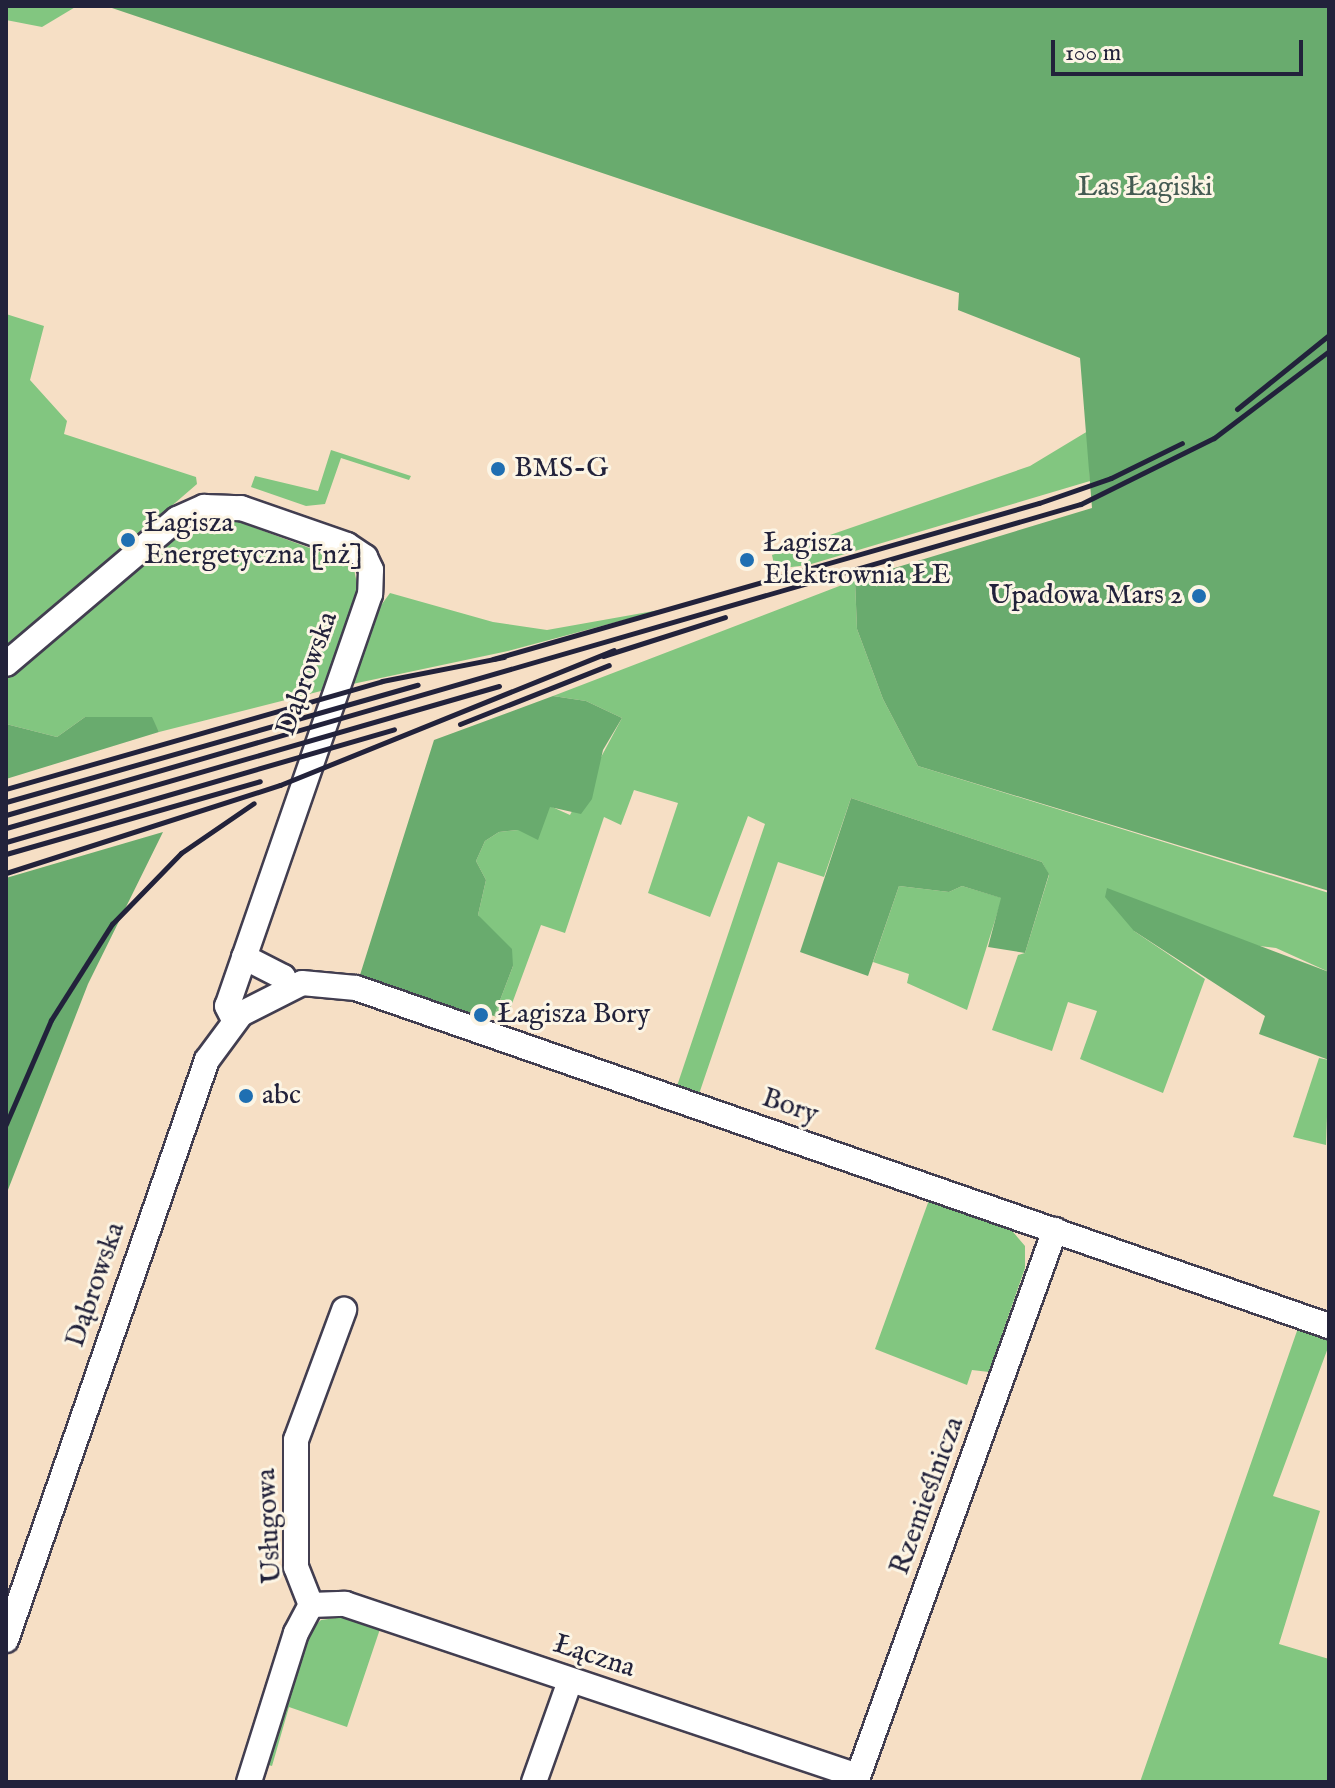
<!DOCTYPE html>
<meta charset="utf-8">
<style>
body{margin:0}
#map{position:relative;width:1335px;height:1788px;overflow:hidden;background:#f6dfc5;font-family:"IM FELL English",serif}
div>[style]{position:absolute}
.green>*{inset:0;background:#82c680}
.forest>*{inset:0;background:#69ab6e}
.roads{filter:drop-shadow(2px 0 #423e50) drop-shadow(-2px 0 #423e50) drop-shadow(0 2px #423e50) drop-shadow(0 -2px #423e50)}
.minor>*{height:24px;margin:-12px;padding:0 12px;transform-origin:12px;border-radius:12px;background:#fff}
.rail>*{height:5px;margin:-2.5px;padding:0 2.5px;transform-origin:2.5px;border-radius:2.5px;background:#22223b}
.dots>*{width:22px;height:22px;translate:-50% -50%;box-sizing:border-box;border:4px solid #fcf5e5;border-radius:50%}
span{translate:-50% -50%;white-space:nowrap;text-align:center;line-height:1.15;-webkit-text-stroke:6px #fcf5e5;paint-order:stroke}
.park-label{font-size:28px;color:#445b53}
.poi-label{font-size:28px;color:#22223b}
.left{translate:0 -50%;text-align:left}
.right{translate:-100% -50%;text-align:right}
.street-label{font-size:28px;color:#22223b}
.frame{position:absolute;inset:0;border:8px solid #22223b;pointer-events:none}
.scale{position:absolute;left:1051px;top:40px;width:252px;height:36px;box-sizing:border-box;border:4px solid #22223b;border-top:0;padding-left:10px;font-size:24px;line-height:28px;white-space:nowrap;color:#22223b;-webkit-text-stroke:6px #fcf5e5;paint-order:stroke}
</style>
<div id="map">
<div class="green">
<i style="clip-path:polygon(6px 6px,77px 6px,42px 27px,6px 20px)"></i>
<i style="clip-path:polygon(6px 314px,44px 326px,30px 380px,67px 421px,64px 434px,196px 477px,197px 484px,6px 649px)"></i>
<i style="clip-path:polygon(1088px 431px,1090px 481px,808px 565px,775px 569px,772px 555px,1030px 466px)"></i>
<i style="clip-path:polygon(331px 450px,411px 476px,409px 480px,341px 458px,325px 504px,306px 506px,251px 487px,255px 476px,318px 491px)"></i>
<i style="clip-path:polygon(234px 520px,353px 564px,358px 589px,325px 690px,159px 732px,151px 717px,85px 717px,57px 737px,6px 724px,6px 679px,175px 534px,194px 525px)"></i>
<i style="clip-path:polygon(855px 580px,857px 629px,883px 699px,918px 766px,1329px 893px,1329px 972px,1276px 948px,1134px 931px,1205px 979px,1163px 1093px,1080px 1059px,1097px 1011px,1068px 1002px,1052px 1051px,992px 1030px,1018px 955px,1025px 953px,1049px 875px,1042px 862px,851px 798px,824px 877px,778px 862px,699px 1094px,677px 1086px,765px 824px,748px 816px,710px 917px,648px 893px,678px 803px,634px 790px,621px 825px,604px 817px,565px 933px,541px 925px,506px 1020px,494px 1016px,513px 966px,478px 915px,486px 880px,476px 861px,485px 841px,499px 832px,518px 830px,550px 806px,570px 815px,622px 718px,586px 701px,553px 696px)"></i>
<i style="clip-path:polygon(390px 593px,493px 622px,547px 630px,665px 609px,508px 651px,343px 686px,368px 623px)"></i>
<i style="clip-path:polygon(899px 886px,949px 892px,962px 886px,1002px 898px,967px 1010px,907px 983px,909px 974px,873px 962px)"></i>
<i style="clip-path:polygon(1319px 1058px,1329px 1060px,1326px 1145px,1293px 1137px)"></i>
<i style="clip-path:polygon(929px 1200px,1008px 1226px,1025px 1246px,1025px 1268px,989px 1372px,972px 1370px,967px 1385px,875px 1349px)"></i>
<i style="clip-path:polygon(1298px 1328px,1329px 1339px,1329px 1345px,1273px 1496px,1320px 1511px,1279px 1644px,1329px 1659px,1329px 1782px,1140px 1782px)"></i>
<i style="clip-path:polygon(343px 1617px,380px 1629px,347px 1727px,289px 1707px,272px 1766px,265px 1764px,307px 1633px,321px 1620px)"></i>
</div>
<div class="forest">
<i style="clip-path:polygon(106px 6px,1329px 6px,1329px 891px,918px 766px,883px 699px,857px 629px,855px 580px,1092px 508px,1080px 358px,958px 310px,959px 293px)"></i>
<i style="clip-path:polygon(553px 696px,586px 701px,622px 718px,603px 750px,592px 799px,581px 814px,550px 807px,538px 840px,518px 830px,499px 832px,485px 841px,476px 861px,486px 880px,478px 915px,512px 949px,513px 966px,494px 1016px,476px 1010px,474px 1015px,360px 975px,434px 740px)"></i>
<i style="clip-path:polygon(85px 717px,152px 717px,159px 732px,6px 779px,6px 724px,57px 737px)"></i>
<i style="clip-path:polygon(851px 798px,1042px 862px,1049px 874px,1025px 953px,988px 947px,1001px 898px,962px 886px,949px 892px,899px 886px,868px 976px,800px 952px)"></i>
<i style="clip-path:polygon(163px 832px,88px 984px,6px 1195px,6px 878px)"></i>
<i style="clip-path:polygon(1107px 888px,1329px 972px,1329px 1060px,1259px 1034px,1265px 1016px,1134px 931px,1105px 897px)"></i>
</div>
<div class="roads">
<div class="minor">
<i style="left:6px;top:664px;width:224px;rotate:-40.3deg"></i>
<i style="left:177px;top:519px;width:30px;rotate:-24deg"></i>
<i style="left:204px;top:507px;width:37px;rotate:2deg"></i>
<i style="left:241px;top:508px;width:112px;rotate:19.2deg"></i>
<i style="left:347px;top:545px;width:22px;rotate:34deg"></i>
<i style="left:365px;top:557px;width:14px;rotate:65deg"></i>
<i style="left:371px;top:570px;width:24px;rotate:92deg"></i>
<i style="left:370px;top:594px;width:436px;rotate:109.1deg"></i>
<i style="left:227px;top:1006px;width:16px;rotate:63deg"></i>
<i style="left:244px;top:957px;width:44px;rotate:27.1deg"></i>
<i style="left:283px;top:977px;width:11px;rotate:63deg"></i>
<i style="left:311px;top:1605px;width:34px;rotate:-2deg"></i>
<i style="left:345px;top:1604px;width:541px;rotate:18.54deg"></i>
<i style="left:6px;top:1640px;width:614px;rotate:-70.89deg"></i>
<i style="left:207px;top:1060px;width:57px;rotate:-53.5deg"></i>
<i style="left:241px;top:1014px;width:68px;rotate:-26.9deg"></i>
<i style="left:302px;top:983px;width:54px;rotate:5.3deg"></i>
<i style="left:356px;top:988px;width:1030px;rotate:19.16deg"></i>
<i style="left:249px;top:1782px;width:156px;rotate:-72.5deg"></i>
<i style="left:296px;top:1633px;width:32px;rotate:-62deg"></i>
<i style="left:311px;top:1605px;width:41px;rotate:-111.5deg"></i>
<i style="left:296px;top:1567px;width:127px;rotate:-90deg"></i>
<i style="left:296px;top:1440px;width:139px;rotate:-69.7deg"></i>
<i style="left:534px;top:1782px;width:107px;rotate:-70.4deg"></i>
<i style="left:856px;top:1782px;width:587px;rotate:-70.18deg"></i>
</div>
</div>
<div class="rail">
<i style="left:1237px;top:409px;width:118px;rotate:-38.8deg"></i>
<i style="left:603px;top:656px;width:128px;rotate:-17.7deg"></i>
<i style="left:493px;top:659px;width:568px;rotate:-15.95deg"></i>
<i style="left:1039px;top:503px;width:76px;rotate:-19.1deg"></i>
<i style="left:1111px;top:478px;width:79px;rotate:-26.2deg"></i>
<i style="left:460px;top:724px;width:160px;rotate:-21.6deg"></i>
<i style="left:6px;top:789px;width:391px;rotate:-16deg"></i>
<i style="left:382px;top:681px;width:124px;rotate:-11.1deg"></i>
<i style="left:6px;top:802px;width:428px;rotate:-15.9deg"></i>
<i style="left:6px;top:815px;width:1119px;rotate:-16.14deg"></i>
<i style="left:1081px;top:504px;width:148px;rotate:-26.4deg"></i>
<i style="left:1214px;top:438px;width:144px;rotate:-37.1deg"></i>
<i style="left:6px;top:828px;width:513px;rotate:-16.07deg"></i>
<i style="left:6px;top:842px;width:404px;rotate:-16.2deg"></i>
<i style="left:6px;top:854px;width:264px;rotate:-16deg"></i>
<i style="left:6px;top:873px;width:288px;rotate:-17.8deg"></i>
<i style="left:280px;top:785px;width:360px;rotate:-22deg"></i>
<i style="left:6px;top:1124px;width:113px;rotate:-66.6deg"></i>
<i style="left:51px;top:1020px;width:114px;rotate:-57.6deg"></i>
<i style="left:112px;top:924px;width:99px;rotate:-45.8deg"></i>
<i style="left:181px;top:853px;width:88px;rotate:-34.4deg"></i>
</div>
<div class="dots">
<i style="left:498px;top:469px;background:#1f6fb2"></i>
<i style="left:128px;top:540px;background:#1f6fb2"></i>
<i style="left:747px;top:560px;background:#1f6fb2"></i>
<i style="left:1199px;top:596px;background:#1f6fb2"></i>
<i style="left:481px;top:1015px;background:#1f6fb2"></i>
<i style="left:246px;top:1096px;background:#1f6fb2"></i>
</div>
<div class="park-label">
<span style="left:1145px;top:188px">Las Łagiski</span>
</div>
<div class="poi-label">
<span class="left" style="left:514px;top:469px">BMS-G</span>
<span class="left" style="left:144px;top:540px">Łagisza<br>Energetyczna [nż]</span>
<span class="left" style="left:763px;top:560px">Łagisza<br>Elektrownia ŁE</span>
<span class="right" style="left:1183px;top:596px">Upadowa Mars 2</span>
<span class="left" style="left:497px;top:1015px">Łagisza Bory</span>
<span class="left" style="left:262px;top:1096px">abc</span>
</div>
<div class="street-label">
<span style="left:308px;top:674px;rotate:-70deg">Dąbrowska</span>
<span style="left:790px;top:1107px;rotate:19deg">Bory</span>
<span style="left:96px;top:1285px;rotate:-71deg">Dąbrowska</span>
<span style="left:928px;top:1496px;rotate:-70deg">Rzemieślnicza</span>
<span style="left:270px;top:1526px;rotate:-93deg">Usługowa</span>
<span style="left:594px;top:1657px;rotate:18deg">Łączna</span>
</div>
<div class="frame"></div>
<div class="scale">100 m</div>
</div>
